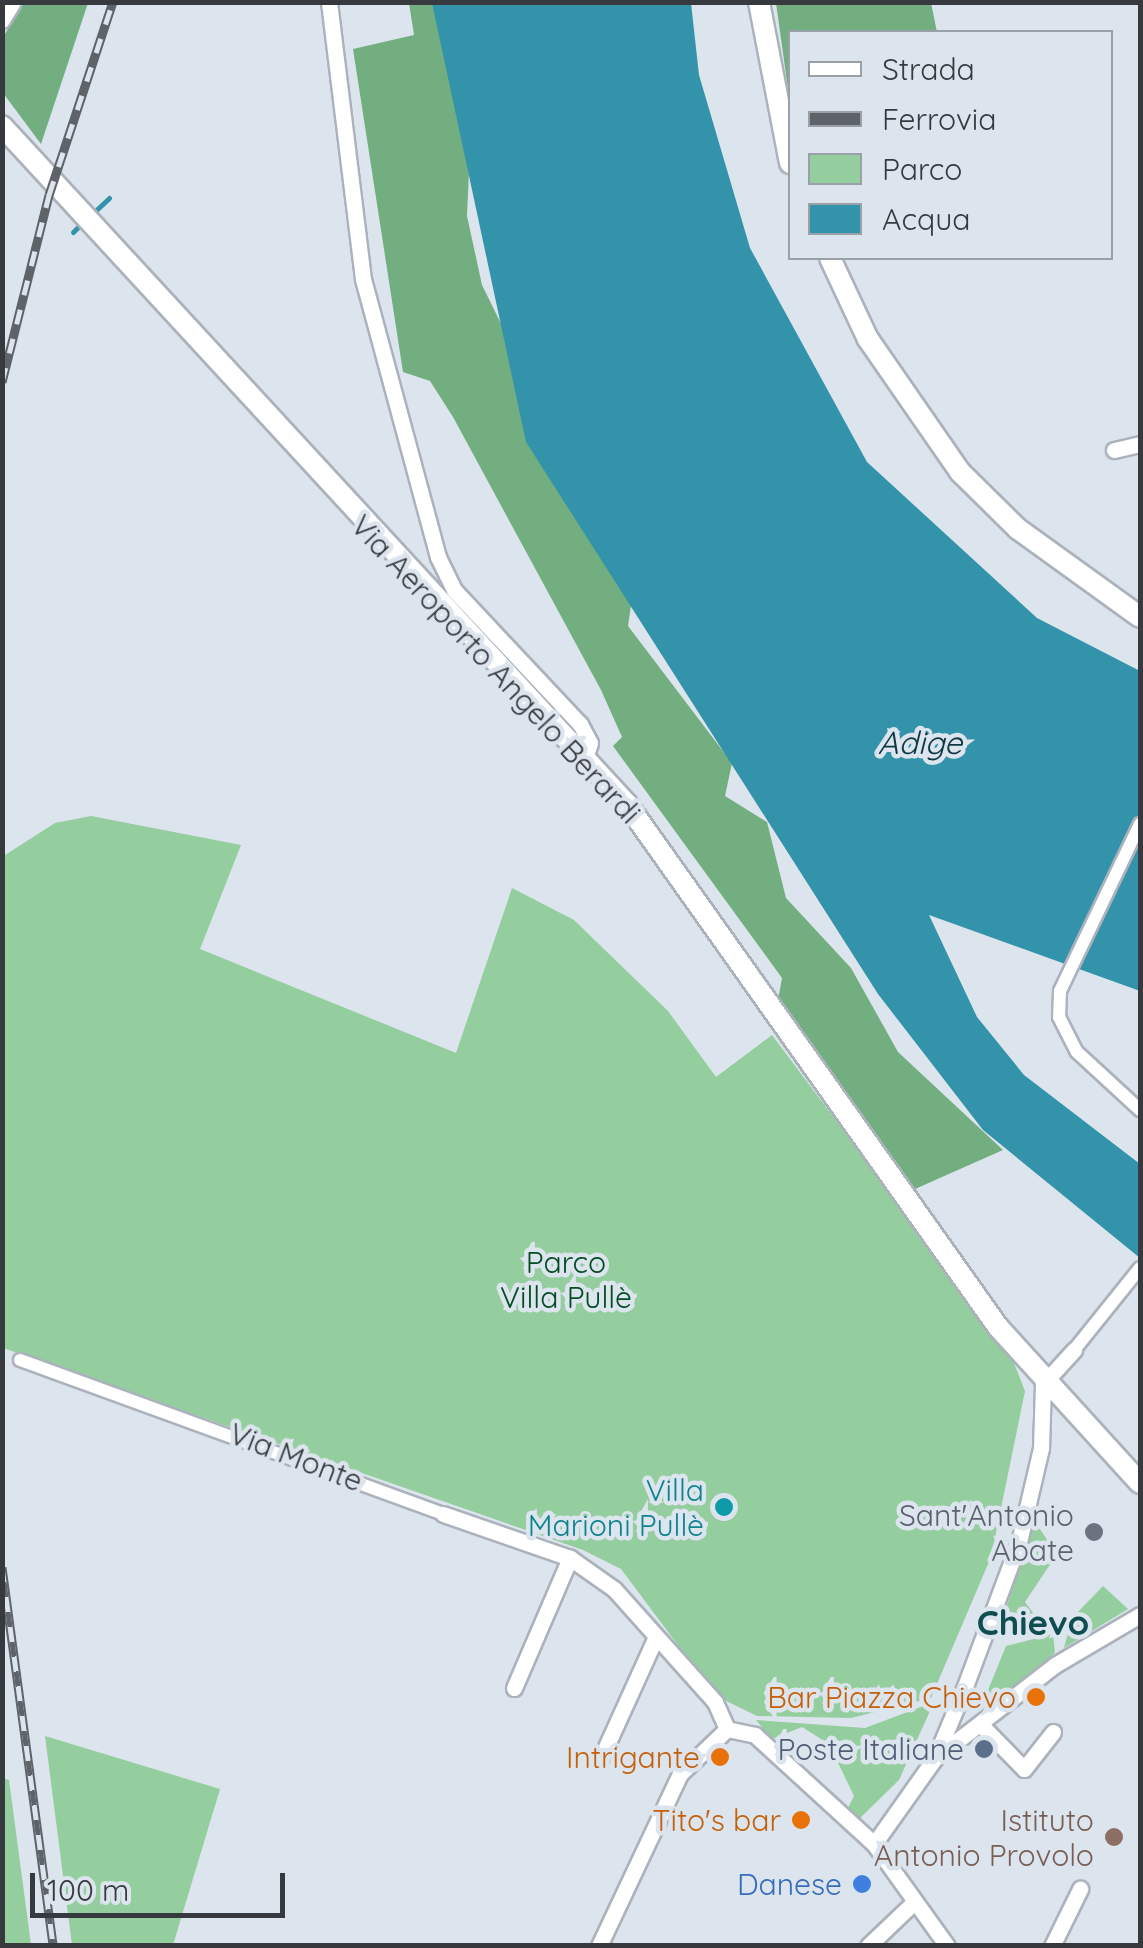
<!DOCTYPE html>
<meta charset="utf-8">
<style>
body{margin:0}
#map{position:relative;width:1143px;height:1948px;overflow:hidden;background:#dce4ee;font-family:Quicksand,sans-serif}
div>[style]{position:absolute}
.green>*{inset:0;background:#94cd9e}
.forest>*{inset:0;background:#72ae7f}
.water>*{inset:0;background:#3393aa}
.stream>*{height:5px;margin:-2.5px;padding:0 2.5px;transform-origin:2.5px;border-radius:2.5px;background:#3393aa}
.roads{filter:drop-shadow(2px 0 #abb2bc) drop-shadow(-2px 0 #abb2bc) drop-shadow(0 2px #abb2bc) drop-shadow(0 -2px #abb2bc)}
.pedestrian>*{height:12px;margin:-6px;padding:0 6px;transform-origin:6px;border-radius:6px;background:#fff}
.minor>*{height:15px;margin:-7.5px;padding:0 7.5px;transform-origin:7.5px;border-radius:7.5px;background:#fff}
.tertiary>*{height:20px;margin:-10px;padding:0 10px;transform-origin:10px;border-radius:10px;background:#fff}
.rail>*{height:9px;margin-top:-4.5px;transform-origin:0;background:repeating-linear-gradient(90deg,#dce4ee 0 15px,#5e6369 0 30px);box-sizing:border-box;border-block:2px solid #5e6369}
.dots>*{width:28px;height:28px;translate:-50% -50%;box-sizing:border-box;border:5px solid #dce4ee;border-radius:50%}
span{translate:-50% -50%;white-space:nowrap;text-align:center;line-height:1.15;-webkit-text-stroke:9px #dce4ee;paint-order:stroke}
.street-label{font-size:30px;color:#36393e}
.park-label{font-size:30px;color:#034c20}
.culture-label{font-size:30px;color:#0d838f}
.right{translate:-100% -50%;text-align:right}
.worship-label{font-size:30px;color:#5b616d}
.food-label{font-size:30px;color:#c56008}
.service-label{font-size:30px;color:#4e5e75}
.education-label{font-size:30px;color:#785e54}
.shop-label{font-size:30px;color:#366cbe}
.water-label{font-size:32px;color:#0c3843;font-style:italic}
.quarter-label{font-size:35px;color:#0f4d50;font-weight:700}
.frame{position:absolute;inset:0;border:5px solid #36393e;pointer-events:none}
.legend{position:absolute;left:788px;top:30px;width:325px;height:230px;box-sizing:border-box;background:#dce4ee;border:2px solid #9aa0a8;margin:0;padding:12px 18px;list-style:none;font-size:30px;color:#36393e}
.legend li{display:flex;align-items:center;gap:20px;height:50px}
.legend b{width:50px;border:2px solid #9aa0a8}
.scale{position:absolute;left:30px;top:1873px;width:255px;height:45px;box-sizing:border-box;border:5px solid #36393e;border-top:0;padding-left:12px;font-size:30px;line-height:35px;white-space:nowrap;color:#36393e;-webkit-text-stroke:8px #dce4ee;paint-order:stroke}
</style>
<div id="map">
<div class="green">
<i style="clip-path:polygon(91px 816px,241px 845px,200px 949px,456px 1053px,512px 888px,574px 920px,668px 1011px,716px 1077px,772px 1035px,1010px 1353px,1025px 1391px,991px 1557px,931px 1698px,851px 1718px,757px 1716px,716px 1696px,621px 1569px,583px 1550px,3px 1348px,2px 857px,55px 823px)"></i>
<i style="clip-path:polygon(1035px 1522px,1057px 1554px,1025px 1602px,1044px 1627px,1011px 1632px,1003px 1617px)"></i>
<i style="clip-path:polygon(1103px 1586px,1128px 1609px,1064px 1648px,1072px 1618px)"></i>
<i style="clip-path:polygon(1053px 1634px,1055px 1653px,977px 1717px,1006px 1646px)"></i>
<i style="clip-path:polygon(934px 1702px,899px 1780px,854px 1824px,845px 1814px,854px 1796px,829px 1744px,802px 1727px,772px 1739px,756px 1720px,865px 1728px)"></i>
<i style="clip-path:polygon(45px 1736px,220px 1789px,173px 1945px,72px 1945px)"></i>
<i style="clip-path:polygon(2px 1778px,9px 1780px,31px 1945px,3px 1945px)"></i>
</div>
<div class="forest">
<i style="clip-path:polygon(24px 3px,88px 3px,41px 144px,3px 93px,3px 37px)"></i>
<i style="clip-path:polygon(409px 3px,449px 3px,471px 126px,467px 216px,482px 285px,633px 592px,628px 626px,732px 763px,725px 796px,767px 822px,786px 898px,851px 968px,898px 1052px,1003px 1150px,915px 1189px,778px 1000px,782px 978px,613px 746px,622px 737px,601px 690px,453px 417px,430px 381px,403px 372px,353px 49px,414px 35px)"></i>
<i style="clip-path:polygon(776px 3px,931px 3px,937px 32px,790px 32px,790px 103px)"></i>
</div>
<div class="water">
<i style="clip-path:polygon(432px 3px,691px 3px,699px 75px,750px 248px,867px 462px,1037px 618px,1140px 671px,1140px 991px,929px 915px,977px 1017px,1024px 1075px,1140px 1164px,1140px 1258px,983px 1130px,878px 994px,526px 442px)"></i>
</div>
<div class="stream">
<i style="left:93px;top:213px;width:22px;rotate:-43deg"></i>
<i style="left:73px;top:232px;width:17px;rotate:-45deg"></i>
</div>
<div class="roads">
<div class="pedestrian">
<i style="left:1140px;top:824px;width:185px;rotate:115.6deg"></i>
<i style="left:1060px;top:991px;width:26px;rotate:92deg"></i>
<i style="left:1059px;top:1017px;width:39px;rotate:63deg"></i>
<i style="left:1077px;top:1052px;width:86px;rotate:42.6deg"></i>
<i style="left:1074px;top:1350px;width:105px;rotate:-51.2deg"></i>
<i style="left:20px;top:1360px;width:450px;rotate:20deg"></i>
</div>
<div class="minor">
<i style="left:329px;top:2px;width:279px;rotate:83deg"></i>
<i style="left:363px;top:279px;width:288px;rotate:74.9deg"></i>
<i style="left:438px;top:557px;width:37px;rotate:64deg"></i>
<i style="left:454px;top:590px;width:184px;rotate:46.8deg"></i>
<i style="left:580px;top:724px;width:21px;rotate:62deg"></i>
<i style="left:590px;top:743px;width:18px;rotate:109deg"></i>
<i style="left:2px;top:20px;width:21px;rotate:-59deg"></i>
<i style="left:1114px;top:450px;width:27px;rotate:-13deg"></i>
<i style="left:443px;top:1514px;width:134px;rotate:19.1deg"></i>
<i style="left:570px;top:1558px;width:54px;rotate:35.2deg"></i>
<i style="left:614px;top:1589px;width:152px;rotate:48.2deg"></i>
<i style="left:715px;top:1702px;width:30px;rotate:66deg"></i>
<i style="left:514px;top:1688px;width:142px;rotate:-66.7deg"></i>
<i style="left:984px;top:1728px;width:57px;rotate:45.7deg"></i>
<i style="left:1024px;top:1769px;width:47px;rotate:-51.9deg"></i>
<i style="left:727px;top:1729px;width:29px;rotate:12deg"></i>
<i style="left:755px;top:1735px;width:161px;rotate:42.5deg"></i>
<i style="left:874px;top:1844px;width:125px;rotate:54.4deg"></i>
<i style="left:601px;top:1758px;width:131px;rotate:-65.6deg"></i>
<i style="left:935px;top:1758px;width:152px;rotate:-37.8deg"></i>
<i style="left:1055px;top:1665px;width:99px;rotate:-30.5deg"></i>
<i style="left:874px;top:1844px;width:105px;rotate:-54.7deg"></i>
<i style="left:935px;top:1758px;width:75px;rotate:-67.2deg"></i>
<i style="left:964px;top:1689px;width:157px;rotate:-69.5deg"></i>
<i style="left:1019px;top:1542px;width:97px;rotate:-76.8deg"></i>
<i style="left:1041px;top:1448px;width:64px;rotate:-88.2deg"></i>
<i style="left:1043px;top:1384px;width:46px;rotate:-47.6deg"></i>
<i style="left:599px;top:1946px;width:190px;rotate:-64.8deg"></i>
<i style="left:680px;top:1774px;width:65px;rotate:-43.8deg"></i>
<i style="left:868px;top:1946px;width:61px;rotate:-43.7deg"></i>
<i style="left:1052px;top:1946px;width:64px;rotate:-63.8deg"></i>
</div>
<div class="tertiary">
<i style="left:759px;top:2px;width:164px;rotate:79.1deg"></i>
<i style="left:2px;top:126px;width:922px;rotate:47.33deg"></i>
<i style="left:627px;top:804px;width:641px;rotate:54.65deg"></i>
<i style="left:998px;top:1327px;width:211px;rotate:47.7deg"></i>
<i style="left:830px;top:258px;width:89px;rotate:64.9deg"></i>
<i style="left:868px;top:339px;width:162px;rotate:55.3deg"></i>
<i style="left:960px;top:472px;width:81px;rotate:44.5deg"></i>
<i style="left:1018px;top:529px;width:150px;rotate:35.8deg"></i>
</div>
</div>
<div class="rail">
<i style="left:2px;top:382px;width:193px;rotate:-75.9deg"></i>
<i style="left:49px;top:195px;width:203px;rotate:-71.7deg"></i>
<i style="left:2px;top:1567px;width:382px;rotate:82.3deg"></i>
</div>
<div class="dots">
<i style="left:724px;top:1507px;background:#0f9aa8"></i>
<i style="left:1094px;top:1532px;background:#6b7280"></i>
<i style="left:1036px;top:1697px;background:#e8710a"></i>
<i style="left:984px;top:1749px;background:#5c6f8a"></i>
<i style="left:720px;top:1757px;background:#e8710a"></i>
<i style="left:801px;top:1820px;background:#e8710a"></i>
<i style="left:1114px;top:1837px;background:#8d6e63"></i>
<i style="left:862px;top:1884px;background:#3f7fe0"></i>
</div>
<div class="street-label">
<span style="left:496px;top:669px;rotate:47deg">Via Aeroporto Angelo Berardi</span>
<span style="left:296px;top:1457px;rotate:21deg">Via Monte</span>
</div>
<div class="park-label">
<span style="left:566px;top:1279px">Parco<br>Villa Pullè</span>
</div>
<div class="culture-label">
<span class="right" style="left:704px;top:1507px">Villa<br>Marioni Pullè</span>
</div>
<div class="worship-label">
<span class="right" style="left:1074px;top:1532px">Sant'Antonio<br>Abate</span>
</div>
<div class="food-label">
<span class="right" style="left:1016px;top:1697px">Bar Piazza Chievo</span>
<span class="right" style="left:700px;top:1757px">Intrigante</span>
<span class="right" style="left:781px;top:1820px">Tito's bar</span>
</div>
<div class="service-label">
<span class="right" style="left:964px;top:1749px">Poste Italiane</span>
</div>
<div class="education-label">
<span class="right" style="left:1094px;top:1837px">Istituto<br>Antonio Provolo</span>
</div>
<div class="shop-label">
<span class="right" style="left:842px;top:1884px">Danese</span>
</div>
<div class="water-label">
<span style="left:920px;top:742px">Adige</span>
</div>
<div class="quarter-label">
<span style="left:1033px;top:1622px">Chievo</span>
</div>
<div class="frame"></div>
<ul class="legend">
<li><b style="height:12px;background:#fff"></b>Strada</li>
<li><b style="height:12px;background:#5e6369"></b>Ferrovia</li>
<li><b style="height:28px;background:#94cd9e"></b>Parco</li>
<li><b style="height:28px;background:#3393aa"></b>Acqua</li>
</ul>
<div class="scale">100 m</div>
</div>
